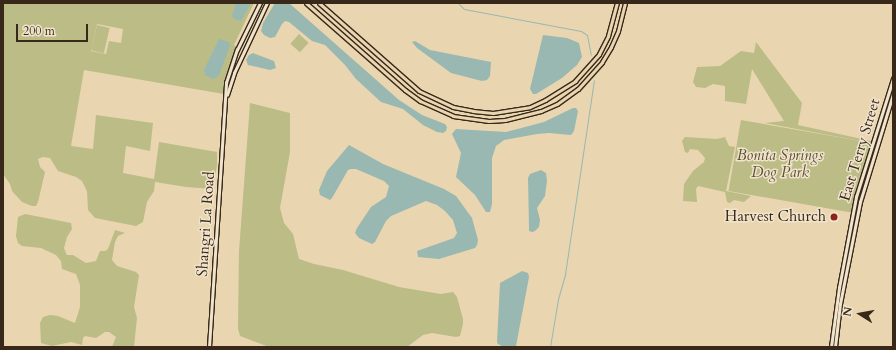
<!DOCTYPE html>
<style>
body{margin:0}
#map{position:relative;width:896px;height:350px;overflow:hidden;background:#e9d5b0;font-family:Cardo,serif}
div>[style]{position:absolute}
.green>*{inset:0;background:#bcbc87;transform-origin:0 0}
.water>*{inset:0;background:#98b8b1}
.stream>*{height:1px;margin:-0.5px;padding:0 0.5px;transform-origin:0.5px;border-radius:0.5px;background:#98b8b1}
.roads{filter:drop-shadow(1px 0 #382819) drop-shadow(-1px 0 #382819) drop-shadow(0 1px #382819) drop-shadow(0 -1px #382819)}
.secondary>*{height:2.5px;margin:-1.25px;padding:0 1.25px;transform-origin:1.25px;border-radius:1.25px;background:#f1e4cc}
.primary>*{height:3px;margin:-1.5px;padding:0 1.5px;transform-origin:1.5px;border-radius:1.5px;background:#e9d5b0}
.dots>*{width:11px;height:11px;translate:-50% -50%;box-sizing:border-box;border:2px solid #f1e4cc;border-radius:50%}
span{translate:-50% -50%;white-space:nowrap;text-align:center;line-height:1.15;-webkit-text-stroke:3px #f1e4cc;paint-order:stroke}
.street-label{font-size:15px;color:#382819}
.park-label{font-size:15px;color:#594d34;font-style:italic}
.poi-label{font-size:15px;color:#382819}
.right{translate:-100% -50%;text-align:right}
.frame{position:absolute;inset:0;border:4px solid #382819;pointer-events:none}
.north{position:absolute;left:840px;top:294px;width:40px;height:40px;-webkit-text-stroke:3px #f1e4cc;paint-order:stroke;rotate:281deg;font-size:11px;font-weight:700;line-height:16px;text-align:center;color:#382819}
.north::after{content:'';display:block;margin:auto;width:14px;height:18px;background:#382819;clip-path:polygon(50% 0,100% 100%,50% 72%,0 100%)}
.scale{position:absolute;left:16px;top:24px;width:72px;height:18px;box-sizing:border-box;border:2px solid #382819;border-top:0;padding-left:5px;font-size:12px;line-height:14px;white-space:nowrap;color:#382819;-webkit-text-stroke:3px #f1e4cc;paint-order:stroke}
</style>
<div id="map">
<div class="green">
<i style="clip-path:polygon(evenodd,3px 3px,254px 3px,234px 45px,237px 47px,227px 73px,224px 94px,84px 70px,71px 146px,93px 149px,96px 115px,153px 123px,150px 151px,126px 146px,123px 173px,154px 179px,159px 142px,217px 152px,217px 165px,213px 189px,186px 187px,155px 182px,154px 191px,147px 202px,143px 222px,136px 226px,95px 218px,88px 210px,87px 191px,82px 181px,76px 177px,58px 171px,50px 158px,43px 157px,38px 159px,40px 167px,45px 172px,38px 202px,36px 206px,32px 206px,22px 202px,12px 191px,10px 184px,3px 174px,3px 3px,97px 24px,123px 29px,121px 43px,109px 41px,106px 54px,91px 51px,97px 24px)"></i>
<i style="left:97px;top:25px;width:13px;height:26px;rotate:13deg"></i>
<i style="left:299px;top:34px;width:13px;height:13px;rotate:42deg"></i>
<i style="clip-path:polygon(756px 42px,802px 103px,798px 125px,871px 141px,871px 143px,765px 123px,784px 121px,752px 69px,746px 104px,725px 101px,725px 86px,713px 84px,705px 88px,696px 87px,693px 82px,697px 67px,720px 66px,741px 51px,754px 53px)"></i>
<i style="clip-path:polygon(250px 103px,290px 113px,290px 152px,280px 208px,284px 223px,293px 234px,299px 259px,314px 264px,343px 270px,399px 287px,441px 294px,453px 292px,457px 297px,463px 319px,463px 324px,460px 336px,456px 337px,432px 333px,423px 335px,407px 347px,269px 347px,240px 336px,238px 329px,239px 251px)"></i>
<i style="left:741px;top:120px;width:133px;height:72px;rotate:10deg"></i>
<i style="clip-path:polygon(685px 137px,717px 139px,725px 137px,729px 146px,735px 147px,726px 191px,751px 196px,744px 202px,734px 200px,730px 203px,727px 202px,725px 192px,698px 186px,696px 189px,697px 202px,683px 201px,684px 184px,693px 171px,704px 162px,705px 158px,698px 150px,690px 149px,688px 153px,685px 152px,682px 141px)"></i>
<i style="clip-path:polygon(25px 214px,71px 223px,72px 229px,67px 237px,64px 248px,66px 253px,67px 255px,73px 255px,86px 263px,96px 261px,100px 251px,105px 251px,108px 249px,115px 230px,125px 233px,118px 236px,115px 242px,112px 260px,117px 266px,136px 272px,139px 275px,134px 307px,137px 318px,134px 347px,112px 347px,116px 337px,109px 332px,105px 332px,96px 338px,85px 336px,83px 338px,82px 345px,71px 342px,52px 346px,41px 343px,40px 323px,43px 317px,50px 315px,58px 316px,75px 323px,80px 307px,80px 285px,76px 274px,62px 269px,61px 261px,56px 255px,41px 248px,22px 246px,18px 243px,16px 236px,18px 217px)"></i>
</div>
<div class="water">
<i style="clip-path:polygon(236px 3px,251px 3px,241px 21px,234px 19px,232px 16px)"></i>
<i style="clip-path:polygon(275px 3px,289px 3px,399px 100px,422px 115px,445px 124px,447px 127px,446px 131px,443px 133px,437px 132px,423px 125px,403px 109px,381px 102px,356px 79px,345px 65px,325px 45px,312px 41px,289px 22px,285px 21px,282px 24px,275px 37px,270px 38px,264px 35px,261px 31px,263px 23px)"></i>
<i style="clip-path:polygon(543px 35px,567px 38px,579px 43px,582px 57px,577px 65px,562px 78px,536px 94px,533px 94px,530px 89px)"></i>
<i style="clip-path:polygon(219px 39px,229px 42px,230px 46px,219px 75px,216px 78px,213px 79px,205px 75px,204px 70px)"></i>
<i style="clip-path:polygon(415px 41px,430px 50px,491px 62px,490px 76px,487px 80px,482px 81px,451px 73px,417px 48px,412px 42px)"></i>
<i style="clip-path:polygon(253px 53px,274px 61px,276px 68px,270px 70px,248px 65px,246px 60px,249px 55px)"></i>
<i style="clip-path:polygon(573px 108px,576px 108px,578px 111px,574px 131px,571px 135px,549px 133px,537px 134px,504px 140px,496px 146px,492px 158px,492px 204px,490px 212px,486px 212px,475px 195px,456px 177px,461px 153px,452px 134px,456px 129px,506px 132px,544px 122px)"></i>
<i style="clip-path:polygon(349px 145px,383px 164px,444px 189px,456px 196px,472px 218px,478px 240px,477px 245px,475px 248px,439px 259px,418px 257px,417px 251px,454px 238px,457px 233px,453px 220px,445px 211px,437px 205px,426px 201px,391px 216px,386px 221px,375px 242px,372px 244px,359px 238px,355px 233px,357px 228px,371px 207px,386px 197px,389px 186px,384px 181px,356px 169px,351px 169px,348px 170px,332px 198px,330px 200px,320px 195px,319px 190px,327px 171px)"></i>
<i style="clip-path:polygon(541px 170px,546px 173px,547px 181px,545px 196px,537px 208px,540px 220px,539px 227px,535px 231px,532px 232px,529px 231px,529px 227px,528px 178px,530px 174px)"></i>
<i style="clip-path:polygon(522px 271px,528px 273px,529px 277px,516px 346px,504px 347px,498px 344px,497px 342px,500px 283px)"></i>
</div>
<div class="stream">
<i style="left:458px;top:3px;width:8px;rotate:45deg"></i>
<i style="left:464px;top:9px;width:119px;rotate:10.6deg"></i>
<i style="left:581px;top:31px;width:7px;rotate:34deg"></i>
<i style="left:587px;top:35px;width:20px;rotate:79deg"></i>
<i style="left:550px;top:347px;width:49px;rotate:-80.5deg"></i>
<i style="left:558px;top:299px;width:26px;rotate:-74deg"></i>
<i style="left:565px;top:274px;width:196px;rotate:-81.5deg"></i>
</div>
<div class="roads">
<div class="secondary">
<i style="left:227px;top:95px;width:23px;rotate:-72deg"></i>
<i style="left:234px;top:73px;width:77px;rotate:-64.8deg"></i>
<i style="left:209px;top:347px;width:265px;rotate:-86.3deg"></i>
<i style="left:226px;top:83px;width:35px;rotate:-72deg"></i>
<i style="left:237px;top:50px;width:52px;rotate:-63.9deg"></i>
<i style="left:831px;top:347px;width:60px;rotate:-82.3deg"></i>
<i style="left:839px;top:288px;width:93px;rotate:-79.4deg"></i>
<i style="left:856px;top:197px;width:124px;rotate:-72.6deg"></i>
<i style="left:835px;top:347px;width:43px;rotate:-83.4deg"></i>
<i style="left:840px;top:304px;width:104px;rotate:-78.9deg"></i>
<i style="left:860px;top:202px;width:113px;rotate:-73deg"></i>
</div>
<div class="primary">
<i style="left:306px;top:3px;width:132px;rotate:41.3deg"></i>
<i style="left:405px;top:90px;width:19px;rotate:36deg"></i>
<i style="left:420px;top:101px;width:36px;rotate:24deg"></i>
<i style="left:453px;top:116px;width:36px;rotate:8deg"></i>
<i style="left:489px;top:121px;width:16px;rotate:-4deg"></i>
<i style="left:505px;top:120px;width:37px;rotate:-14deg"></i>
<i style="left:541px;top:111px;width:17px;rotate:-24deg"></i>
<i style="left:557px;top:104px;width:26px;rotate:-36deg"></i>
<i style="left:578px;top:89px;width:36px;rotate:-48deg"></i>
<i style="left:602px;top:62px;width:17px;rotate:-59deg"></i>
<i style="left:611px;top:47px;width:17px;rotate:-66deg"></i>
<i style="left:618px;top:31px;width:29px;rotate:-76deg"></i>
<i style="left:319px;top:3px;width:133px;rotate:41.3deg"></i>
<i style="left:419px;top:91px;width:38px;rotate:25deg"></i>
<i style="left:453px;top:107px;width:20px;rotate:11deg"></i>
<i style="left:473px;top:111px;width:20px;rotate:6deg"></i>
<i style="left:493px;top:113px;width:37px;rotate:-9deg"></i>
<i style="left:530px;top:107px;width:17px;rotate:-25deg"></i>
<i style="left:545px;top:100px;width:36px;rotate:-32deg"></i>
<i style="left:575px;top:81px;width:36px;rotate:-48deg"></i>
<i style="left:599px;top:54px;width:20px;rotate:-63deg"></i>
<i style="left:608px;top:36px;width:34px;rotate:-75deg"></i>
</div>
</div>
<div class="dots">
<i style="left:834px;top:217px;background:#8f2418"></i>
</div>
<div class="street-label">
<span style="left:860px;top:150px;rotate:-73deg">East Terry Street</span>
<span style="left:206px;top:224px;rotate:-86deg">Shangri La Road</span>
</div>
<div class="park-label">
<span style="left:780px;top:164px">Bonita Springs<br>Dog Park</span>
</div>
<div class="poi-label">
<span class="right" style="left:826px;top:217px">Harvest Church</span>
</div>
<div class="frame"></div>
<div class="north">N</div>
<div class="scale">200 m</div>
</div>
